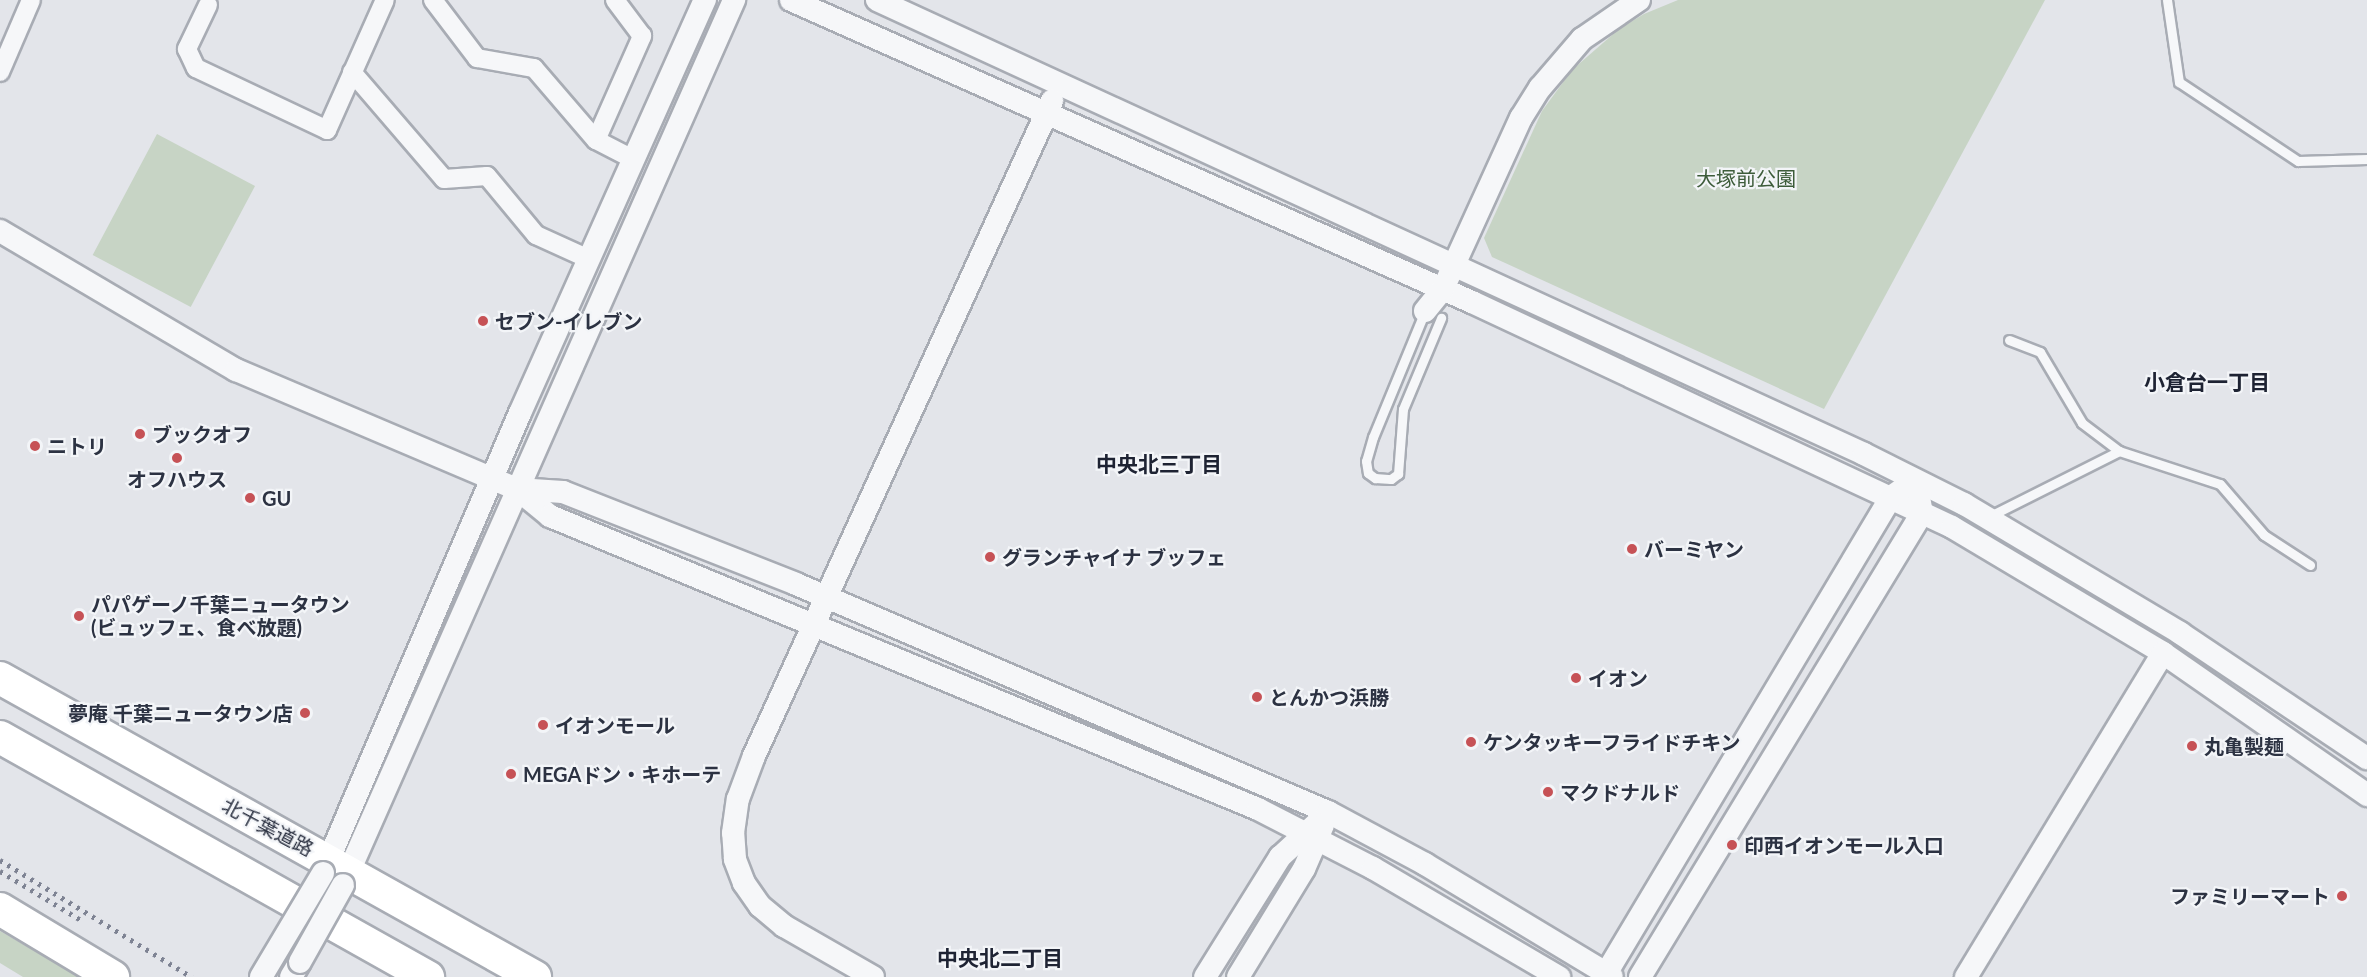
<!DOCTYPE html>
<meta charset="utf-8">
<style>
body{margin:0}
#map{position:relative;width:2367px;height:977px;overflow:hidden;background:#e3e5ea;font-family:Lato,"Noto Sans JP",sans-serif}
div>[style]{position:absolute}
.green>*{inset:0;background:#c7d4c5;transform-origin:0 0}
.roads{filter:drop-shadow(2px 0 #a8acb4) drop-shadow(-2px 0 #a8acb4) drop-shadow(0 2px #a8acb4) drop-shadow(0 -2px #a8acb4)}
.service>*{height:9px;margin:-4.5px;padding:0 4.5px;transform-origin:4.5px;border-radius:4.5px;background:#f6f7f9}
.minor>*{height:18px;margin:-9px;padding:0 9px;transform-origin:9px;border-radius:9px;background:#f6f7f9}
.tertiary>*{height:22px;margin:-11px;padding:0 11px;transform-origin:11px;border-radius:11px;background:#f6f7f9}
.trunk>*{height:32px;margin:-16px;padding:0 16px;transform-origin:16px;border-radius:16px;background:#fff}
.rail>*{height:4.5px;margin-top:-2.25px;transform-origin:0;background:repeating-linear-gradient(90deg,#7e8393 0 3px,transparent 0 9px)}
.bridges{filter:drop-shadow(2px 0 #a8acb4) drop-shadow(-2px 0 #a8acb4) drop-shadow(0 2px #a8acb4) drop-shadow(0 -2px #a8acb4)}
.tertiary-bridge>*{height:22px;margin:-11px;padding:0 11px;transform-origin:11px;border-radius:11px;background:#f6f7f9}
.dots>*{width:16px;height:16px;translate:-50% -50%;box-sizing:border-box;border:3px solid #f3f5f8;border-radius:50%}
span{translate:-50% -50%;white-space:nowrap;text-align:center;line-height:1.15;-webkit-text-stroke:4.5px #f3f5f8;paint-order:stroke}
.park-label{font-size:20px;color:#3d5c3a}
.poi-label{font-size:20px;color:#2c3242;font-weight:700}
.left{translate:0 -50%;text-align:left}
.right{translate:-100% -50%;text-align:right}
.street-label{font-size:20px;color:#2c3242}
.neighbourhood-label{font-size:21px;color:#1e2333;font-weight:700}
</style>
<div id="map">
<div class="green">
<i style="clip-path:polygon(2045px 0,1824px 409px,1492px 257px,1484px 238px,1542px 111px,1572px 70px,1619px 29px,1644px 14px,1678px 0)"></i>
<i style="left:157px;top:134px;width:111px;height:137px;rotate:28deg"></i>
<i style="clip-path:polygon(0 931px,80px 977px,23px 977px,0 963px)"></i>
</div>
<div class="roads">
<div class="service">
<i style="left:2167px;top:0;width:83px;rotate:81.7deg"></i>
<i style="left:2179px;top:82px;width:143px;rotate:33.6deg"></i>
<i style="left:2298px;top:161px;width:69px;rotate:-1.7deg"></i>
<i style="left:1425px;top:311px;width:136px;rotate:112.4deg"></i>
<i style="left:1373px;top:437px;width:25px;rotate:106deg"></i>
<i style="left:1366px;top:461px;width:12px;rotate:81deg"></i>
<i style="left:1368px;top:473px;width:9px;rotate:36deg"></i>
<i style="left:1375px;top:478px;width:16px;rotate:4deg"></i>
<i style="left:1391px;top:479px;width:9px;rotate:-36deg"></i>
<i style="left:1398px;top:474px;width:65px;rotate:-85.6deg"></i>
<i style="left:1403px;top:409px;width:99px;rotate:-67.3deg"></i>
<i style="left:2009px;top:340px;width:33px;rotate:21deg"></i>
<i style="left:2040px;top:352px;width:82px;rotate:59.4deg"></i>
<i style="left:2082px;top:423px;width:46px;rotate:37.1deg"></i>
<i style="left:1988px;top:517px;width:147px;rotate:-26.7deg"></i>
<i style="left:2119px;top:451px;width:106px;rotate:18.1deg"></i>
<i style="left:2220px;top:484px;width:67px;rotate:49.2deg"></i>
<i style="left:2264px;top:535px;width:55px;rotate:33.1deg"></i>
</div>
<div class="minor">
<i style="left:433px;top:0;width:73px;rotate:52.8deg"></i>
<i style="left:477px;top:58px;width:58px;rotate:10deg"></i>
<i style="left:534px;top:68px;width:95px;rotate:49.3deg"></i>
<i style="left:596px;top:140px;width:114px;rotate:-66.1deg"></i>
<i style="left:642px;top:36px;width:45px;rotate:-126.9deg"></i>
<i style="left:208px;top:5px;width:49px;rotate:115.5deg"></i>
<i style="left:187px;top:49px;width:21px;rotate:65deg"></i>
<i style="left:196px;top:68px;width:145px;rotate:25.3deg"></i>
<i style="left:327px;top:130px;width:142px;rotate:-66deg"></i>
<i style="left:0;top:72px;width:78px;rotate:-66.7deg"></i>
<i style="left:352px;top:72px;width:141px;rotate:49.3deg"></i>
<i style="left:444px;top:179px;width:43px;rotate:-4deg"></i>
<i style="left:487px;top:176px;width:77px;rotate:50.3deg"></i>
<i style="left:536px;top:235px;width:58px;rotate:24.4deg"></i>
<i style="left:596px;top:140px;width:42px;rotate:27.2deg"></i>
</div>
<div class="tertiary">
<i style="left:791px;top:0;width:745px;rotate:23.92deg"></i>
<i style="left:1472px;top:302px;width:530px;rotate:25.11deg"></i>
<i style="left:1952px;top:527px;width:246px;rotate:30.8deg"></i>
<i style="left:2163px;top:653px;width:249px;rotate:34.8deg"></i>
<i style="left:877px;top:0;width:1086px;rotate:24.7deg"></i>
<i style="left:1864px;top:454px;width:112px;rotate:26.6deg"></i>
<i style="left:1964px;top:504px;width:252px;rotate:30.8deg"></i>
<i style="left:2180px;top:633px;width:225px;rotate:33.8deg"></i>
<i style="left:0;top:231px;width:274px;rotate:30.5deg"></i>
<i style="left:236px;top:370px;width:305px;rotate:23deg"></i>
<i style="left:517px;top:489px;width:43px;rotate:39.3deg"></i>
<i style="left:550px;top:516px;width:766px;rotate:22.48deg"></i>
<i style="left:1258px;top:809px;width:129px;rotate:27.2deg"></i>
<i style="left:1373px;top:868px;width:216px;rotate:30.4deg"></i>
<i style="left:1425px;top:311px;width:28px;rotate:-51deg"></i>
<i style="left:1443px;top:289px;width:188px;rotate:-65.5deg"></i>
<i style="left:1521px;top:118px;width:36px;rotate:-58deg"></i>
<i style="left:1540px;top:88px;width:65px;rotate:-49.4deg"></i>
<i style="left:1582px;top:39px;width:69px;rotate:-34.4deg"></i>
<i style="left:517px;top:489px;width:46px;rotate:3.7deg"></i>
<i style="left:563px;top:492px;width:251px;rotate:21.5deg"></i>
<i style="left:796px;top:584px;width:579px;rotate:23.2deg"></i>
<i style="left:1328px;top:812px;width:110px;rotate:28.2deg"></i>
<i style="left:1425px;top:864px;width:218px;rotate:31.1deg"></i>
<i style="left:323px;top:873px;width:500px;rotate:-66.82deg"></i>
<i style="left:520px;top:413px;width:453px;rotate:-65.9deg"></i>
<i style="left:343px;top:885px;width:968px;rotate:-66.16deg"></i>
<i style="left:291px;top:977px;width:17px;rotate:-59deg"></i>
<i style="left:873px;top:977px;width:103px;rotate:-150.2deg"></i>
<i style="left:784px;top:926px;width:31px;rotate:-140deg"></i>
<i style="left:760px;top:906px;width:28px;rotate:-125deg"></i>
<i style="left:744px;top:883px;width:26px;rotate:-111deg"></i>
<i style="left:735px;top:859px;width:26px;rotate:-94deg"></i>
<i style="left:733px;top:833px;width:34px;rotate:-82deg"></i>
<i style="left:738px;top:799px;width:46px;rotate:-69.6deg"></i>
<i style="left:754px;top:756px;width:720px;rotate:-65.54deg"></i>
<i style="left:1205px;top:977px;width:142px;rotate:-58deg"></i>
<i style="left:1280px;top:857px;width:49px;rotate:-42.5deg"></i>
<i style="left:1238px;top:977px;width:127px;rotate:-58.6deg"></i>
<i style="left:1304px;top:869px;width:48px;rotate:-66.6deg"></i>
<i style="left:1604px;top:977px;width:559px;rotate:-59.12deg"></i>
<i style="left:1891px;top:497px;width:16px;rotate:-35deg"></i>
<i style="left:1640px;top:977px;width:543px;rotate:-58.71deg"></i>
<i style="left:1922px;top:513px;width:15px;rotate:-101deg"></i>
<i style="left:1966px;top:977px;width:379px;rotate:-58.7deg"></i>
</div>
<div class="trunk">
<i style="left:0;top:678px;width:613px;rotate:29.2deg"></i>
<i style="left:0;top:737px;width:491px;rotate:29.3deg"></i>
<i style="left:0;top:909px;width:132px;rotate:31deg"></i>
</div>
</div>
<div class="rail">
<i style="left:0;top:860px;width:225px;rotate:31.4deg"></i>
<i style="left:0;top:871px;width:95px;rotate:31.2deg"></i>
</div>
<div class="bridges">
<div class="tertiary-bridge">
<i style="left:300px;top:962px;width:88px;rotate:-60.8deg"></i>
<i style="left:261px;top:977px;width:121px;rotate:-59.2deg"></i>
</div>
</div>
<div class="dots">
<i style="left:483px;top:321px;background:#c65256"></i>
<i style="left:140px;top:434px;background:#c65256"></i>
<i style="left:35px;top:446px;background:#c65256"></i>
<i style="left:177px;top:458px;background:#c65256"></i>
<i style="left:250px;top:498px;background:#c65256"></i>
<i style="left:1632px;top:549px;background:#c65256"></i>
<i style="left:990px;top:557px;background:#c65256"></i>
<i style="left:79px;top:616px;background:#c65256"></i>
<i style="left:1576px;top:678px;background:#c65256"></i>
<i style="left:1257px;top:697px;background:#c65256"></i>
<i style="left:305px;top:713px;background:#c65256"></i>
<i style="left:543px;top:725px;background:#c65256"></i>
<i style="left:1471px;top:742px;background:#c65256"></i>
<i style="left:2192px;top:746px;background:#c65256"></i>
<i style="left:511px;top:774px;background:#c65256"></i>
<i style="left:1548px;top:792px;background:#c65256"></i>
<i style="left:1732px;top:845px;background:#c65256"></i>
<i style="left:2342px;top:896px;background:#c65256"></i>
</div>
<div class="park-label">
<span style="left:1746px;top:178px">大塚前公園</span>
</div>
<div class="poi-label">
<span class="left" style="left:495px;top:321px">セブン-イレブン</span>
<span class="left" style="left:152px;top:434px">ブックオフ</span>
<span class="left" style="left:47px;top:446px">ニトリ</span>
<span style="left:177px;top:479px">オフハウス</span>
<span class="left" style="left:262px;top:498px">GU</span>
<span class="left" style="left:1644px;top:549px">バーミヤン</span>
<span class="left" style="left:1002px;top:557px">グランチャイナ ブッフェ</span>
<span class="left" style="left:91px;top:616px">パパゲーノ千葉ニュータウン<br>(ビュッフェ、食べ放題)</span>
<span class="left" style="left:1588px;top:678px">イオン</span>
<span class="left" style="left:1269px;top:697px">とんかつ浜勝</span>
<span class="right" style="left:293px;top:713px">夢庵 千葉ニュータウン店</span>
<span class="left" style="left:555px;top:725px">イオンモール</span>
<span class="left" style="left:1483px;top:742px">ケンタッキーフライドチキン</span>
<span class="left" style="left:2204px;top:746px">丸亀製麺</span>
<span class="left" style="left:523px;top:774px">MEGAドン・キホーテ</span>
<span class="left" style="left:1560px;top:792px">マクドナルド</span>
<span class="left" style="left:1744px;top:845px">印西イオンモール入口</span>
<span class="right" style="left:2330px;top:896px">ファミリーマート</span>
</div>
<div class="street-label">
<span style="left:268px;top:827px;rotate:28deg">北千葉道路</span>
</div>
<div class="neighbourhood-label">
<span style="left:2207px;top:382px">小倉台一丁目</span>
<span style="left:1159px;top:464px">中央北三丁目</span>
<span style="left:1000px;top:958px">中央北二丁目</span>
</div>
</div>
